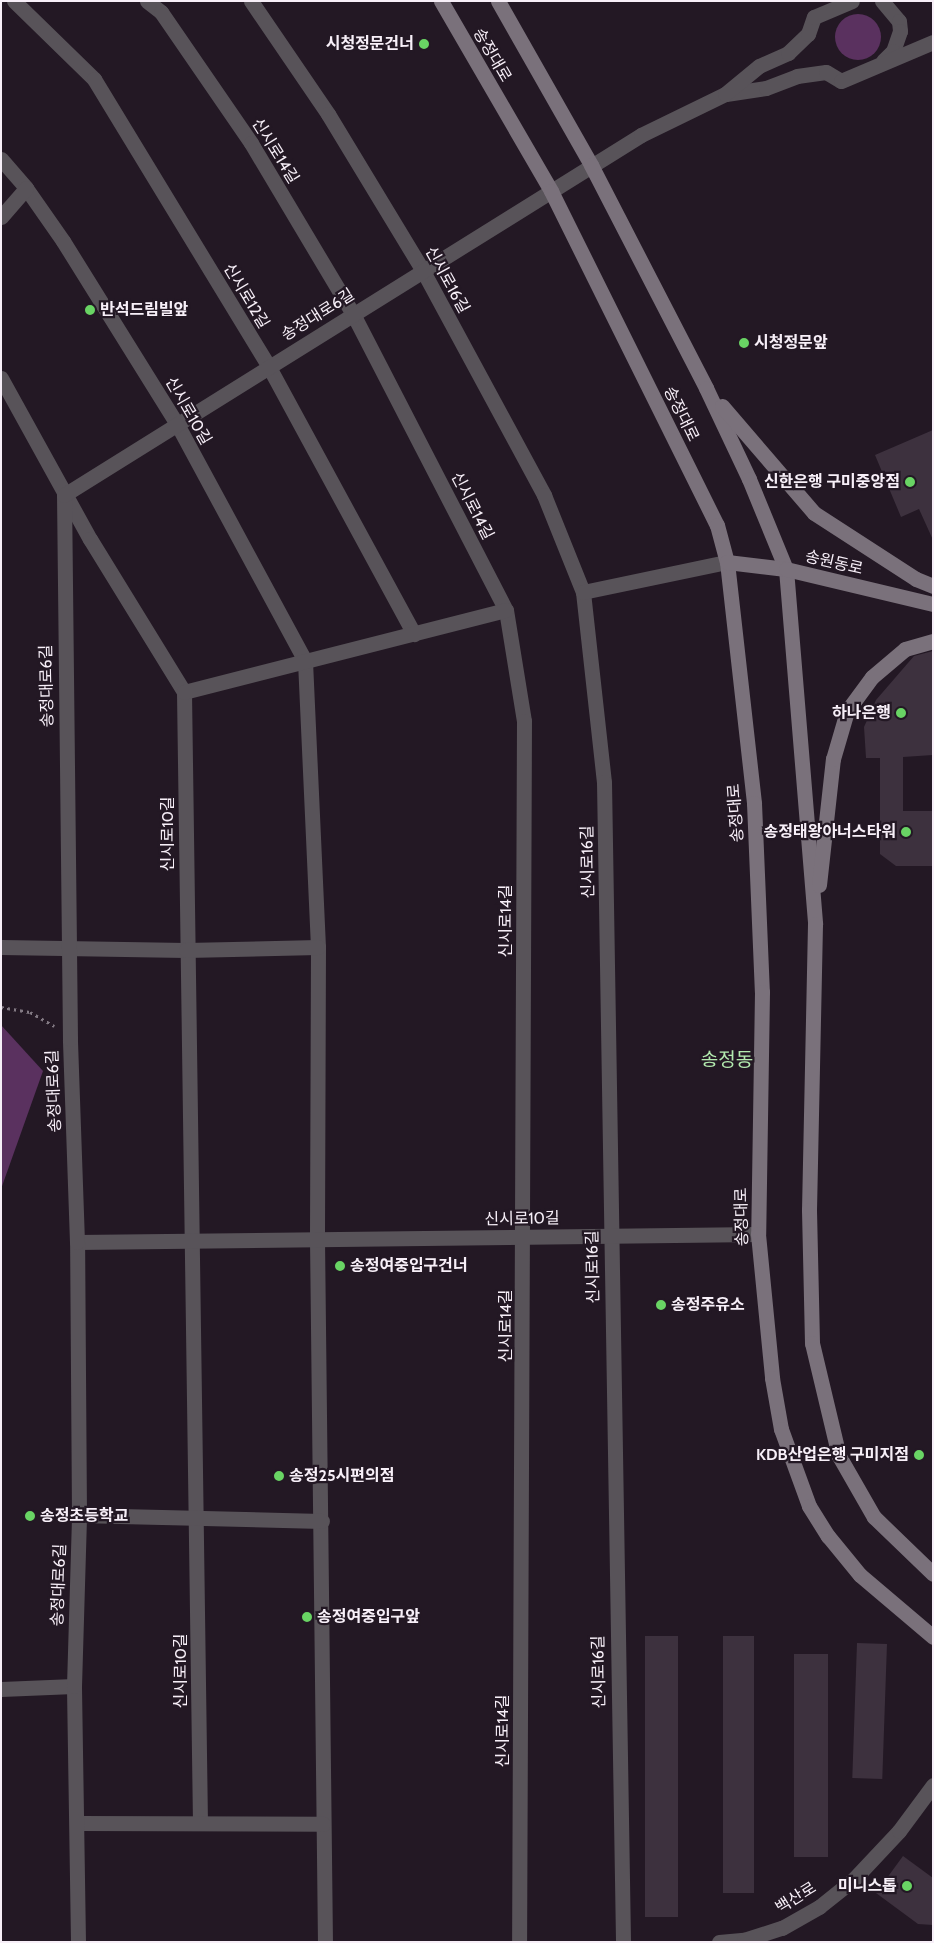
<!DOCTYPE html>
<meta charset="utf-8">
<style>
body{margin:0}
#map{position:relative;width:934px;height:1943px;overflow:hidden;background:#231824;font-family:Cabin,"Noto Sans KR",sans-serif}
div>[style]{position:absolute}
.green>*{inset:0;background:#5a315f}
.round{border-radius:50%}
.building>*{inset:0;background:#3d313e;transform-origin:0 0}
.path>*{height:3px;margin-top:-1.5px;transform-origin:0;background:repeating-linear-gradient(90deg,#827983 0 2.5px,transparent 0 6.5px)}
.street>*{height:15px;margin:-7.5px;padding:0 7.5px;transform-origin:7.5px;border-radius:7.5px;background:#585359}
.secondary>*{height:15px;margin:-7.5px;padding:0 7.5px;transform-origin:7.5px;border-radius:7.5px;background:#7a717b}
.dots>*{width:14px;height:14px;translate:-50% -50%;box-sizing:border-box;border:2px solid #231824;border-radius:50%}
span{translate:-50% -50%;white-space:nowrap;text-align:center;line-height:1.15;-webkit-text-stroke:4.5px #231824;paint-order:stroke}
.poi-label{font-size:16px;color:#f7eff8;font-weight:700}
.right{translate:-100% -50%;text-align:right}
.left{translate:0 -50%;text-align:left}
.street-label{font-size:16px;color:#f7eff8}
.quarter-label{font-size:19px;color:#b3ebaf}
.frame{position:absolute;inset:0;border:2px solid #f7eff8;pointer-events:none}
</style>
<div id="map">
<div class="green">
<i class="round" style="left:835px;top:14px;width:46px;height:46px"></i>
<i style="clip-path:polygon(1px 1025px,43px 1071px,1px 1189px)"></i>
</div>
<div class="building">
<i style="clip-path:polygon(933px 430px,933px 540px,919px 509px,901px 517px,875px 455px)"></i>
<i style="clip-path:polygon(933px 651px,933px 755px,903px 757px,903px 811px,933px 811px,933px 866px,896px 866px,880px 854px,880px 758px,866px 758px,864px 727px,876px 700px,914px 656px)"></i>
<i style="left:645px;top:1636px;width:33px;height:281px"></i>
<i style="left:723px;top:1636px;width:31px;height:257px"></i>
<i style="left:857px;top:1643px;width:30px;height:135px;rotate:2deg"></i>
<i style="left:794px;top:1654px;width:34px;height:203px"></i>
<i style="clip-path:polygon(903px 1856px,933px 1878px,933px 1925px,918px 1924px,876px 1893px)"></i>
</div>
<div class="path">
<i style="left:1px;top:1007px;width:29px;rotate:10deg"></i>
<i style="left:30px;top:1012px;width:28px;rotate:30deg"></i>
</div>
<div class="street">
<i style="left:14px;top:1px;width:112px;rotate:44.3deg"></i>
<i style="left:94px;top:79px;width:337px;rotate:58.7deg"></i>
<i style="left:269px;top:367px;width:304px;rotate:61.5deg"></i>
<i style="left:147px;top:1px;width:18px;rotate:38deg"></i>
<i style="left:161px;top:12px;width:159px;rotate:55.5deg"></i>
<i style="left:251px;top:143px;width:199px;rotate:59.2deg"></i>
<i style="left:353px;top:314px;width:333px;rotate:62.7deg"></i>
<i style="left:506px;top:610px;width:112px;rotate:80.8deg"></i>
<i style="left:524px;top:721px;width:1221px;rotate:90.23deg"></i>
<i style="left:251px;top:1px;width:137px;rotate:55.7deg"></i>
<i style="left:328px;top:114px;width:184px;rotate:58.8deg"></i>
<i style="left:423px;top:271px;width:255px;rotate:61.6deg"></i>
<i style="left:544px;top:495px;width:105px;rotate:68.1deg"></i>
<i style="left:583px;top:592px;width:191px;rotate:83.7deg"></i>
<i style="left:604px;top:782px;width:1160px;rotate:89.06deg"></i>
<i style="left:882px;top:1px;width:26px;rotate:50deg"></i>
<i style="left:899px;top:21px;width:10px;rotate:84deg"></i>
<i style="left:900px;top:31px;width:21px;rotate:109deg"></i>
<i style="left:893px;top:51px;width:14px;rotate:135deg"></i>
<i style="left:726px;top:94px;width:40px;rotate:-8.5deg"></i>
<i style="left:766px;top:88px;width:33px;rotate:-21deg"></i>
<i style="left:797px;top:76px;width:29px;rotate:-8deg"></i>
<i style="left:826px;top:72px;width:17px;rotate:31deg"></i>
<i style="left:841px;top:81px;width:100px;rotate:-23deg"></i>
<i style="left:1px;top:159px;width:38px;rotate:49deg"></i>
<i style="left:26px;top:188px;width:65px;rotate:55.1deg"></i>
<i style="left:63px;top:241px;width:216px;rotate:58.1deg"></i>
<i style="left:177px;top:424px;width:269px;rotate:61.6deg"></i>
<i style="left:305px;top:661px;width:286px;rotate:87.4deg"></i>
<i style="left:318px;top:947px;width:292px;rotate:90.2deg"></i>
<i style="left:317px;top:1239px;width:703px;rotate:89.35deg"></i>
<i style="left:1px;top:217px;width:38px;rotate:-49deg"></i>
<i style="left:1px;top:378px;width:184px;rotate:61.1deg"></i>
<i style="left:90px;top:539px;width:180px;rotate:58.4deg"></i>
<i style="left:583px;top:592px;width:147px;rotate:-11.8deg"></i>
<i style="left:184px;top:692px;width:1131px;rotate:89.19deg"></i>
<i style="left:184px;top:692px;width:332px;rotate:-14.3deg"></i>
<i style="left:1px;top:947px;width:185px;rotate:0.9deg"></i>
<i style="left:186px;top:950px;width:132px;rotate:-1.3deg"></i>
<i style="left:77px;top:1242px;width:681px;rotate:-0.67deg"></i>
<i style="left:79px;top:1515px;width:243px;rotate:1.4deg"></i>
<i style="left:1px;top:1689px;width:73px;rotate:-2.4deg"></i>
<i style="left:78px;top:1823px;width:245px;rotate:0.2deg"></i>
<i style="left:78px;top:1942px;width:256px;rotate:-90.9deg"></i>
<i style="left:74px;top:1686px;width:171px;rotate:-88.3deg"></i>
<i style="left:79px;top:1515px;width:273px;rotate:-90.4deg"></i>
<i style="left:77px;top:1242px;width:203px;rotate:-92deg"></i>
<i style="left:70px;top:1039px;width:544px;rotate:-90.63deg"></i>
<i style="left:64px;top:495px;width:680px;rotate:-31.96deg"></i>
<i style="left:641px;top:135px;width:93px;rotate:-26deg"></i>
<i style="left:725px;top:94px;width:44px;rotate:-39.5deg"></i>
<i style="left:759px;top:66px;width:32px;rotate:-24deg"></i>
<i style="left:788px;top:53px;width:28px;rotate:-44deg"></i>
<i style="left:808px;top:34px;width:18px;rotate:-71deg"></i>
<i style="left:814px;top:17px;width:41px;rotate:-22.8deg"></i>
<i style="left:719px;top:1942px;width:25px;rotate:-5deg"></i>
<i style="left:744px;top:1940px;width:40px;rotate:-18deg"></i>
<i style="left:782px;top:1928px;width:43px;rotate:-29.6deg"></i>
<i style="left:819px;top:1907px;width:43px;rotate:-38.5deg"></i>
<i style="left:853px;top:1880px;width:67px;rotate:-46.8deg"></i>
<i style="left:899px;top:1831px;width:57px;rotate:-53.5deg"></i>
</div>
<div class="secondary">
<i style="left:441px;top:1px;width:220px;rotate:59.9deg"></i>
<i style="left:551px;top:191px;width:373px;rotate:63.6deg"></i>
<i style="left:717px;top:525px;width:38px;rotate:75deg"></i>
<i style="left:727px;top:562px;width:243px;rotate:83.6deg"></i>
<i style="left:754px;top:803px;width:189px;rotate:87.6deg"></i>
<i style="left:762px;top:992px;width:242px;rotate:90.9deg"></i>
<i style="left:758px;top:1234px;width:145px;rotate:84.4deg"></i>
<i style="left:772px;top:1378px;width:52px;rotate:80deg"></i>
<i style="left:781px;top:1429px;width:82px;rotate:70deg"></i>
<i style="left:809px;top:1506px;width:36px;rotate:58deg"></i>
<i style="left:828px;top:1536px;width:50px;rotate:50.6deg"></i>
<i style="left:860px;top:1575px;width:96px;rotate:40.3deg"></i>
<i style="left:498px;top:1px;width:189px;rotate:60.4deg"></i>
<i style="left:591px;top:165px;width:251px;rotate:62.7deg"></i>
<i style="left:706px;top:388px;width:101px;rotate:64.7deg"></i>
<i style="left:749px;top:479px;width:97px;rotate:67.7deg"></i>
<i style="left:786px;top:569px;width:356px;rotate:85.3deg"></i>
<i style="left:815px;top:924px;width:286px;rotate:91.2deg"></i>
<i style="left:809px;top:1210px;width:133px;rotate:88.7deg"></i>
<i style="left:812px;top:1343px;width:116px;rotate:76.6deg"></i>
<i style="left:839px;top:1456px;width:70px;rotate:60.2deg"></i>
<i style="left:874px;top:1517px;width:82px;rotate:44deg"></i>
<i style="left:722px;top:406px;width:141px;rotate:49.3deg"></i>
<i style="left:814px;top:513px;width:121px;rotate:32.9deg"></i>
<i style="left:916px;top:579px;width:18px;rotate:22deg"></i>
<i style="left:727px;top:562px;width:59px;rotate:6.8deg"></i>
<i style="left:786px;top:569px;width:151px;rotate:13.4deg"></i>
<i style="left:819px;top:885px;width:127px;rotate:-83.7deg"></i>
<i style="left:833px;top:759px;width:50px;rotate:-73.7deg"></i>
<i style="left:847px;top:711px;width:42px;rotate:-53.7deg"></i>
<i style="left:872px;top:677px;width:43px;rotate:-40.3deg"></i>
<i style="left:905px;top:649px;width:29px;rotate:-16deg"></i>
</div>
<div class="dots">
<i style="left:424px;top:44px;background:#69d464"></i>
<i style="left:90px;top:310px;background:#69d464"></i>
<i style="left:744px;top:343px;background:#69d464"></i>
<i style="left:910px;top:482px;background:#69d464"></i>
<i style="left:901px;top:713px;background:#69d464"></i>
<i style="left:906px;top:832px;background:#69d464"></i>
<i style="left:340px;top:1266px;background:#69d464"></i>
<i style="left:661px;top:1305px;background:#69d464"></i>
<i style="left:919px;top:1455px;background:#69d464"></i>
<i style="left:279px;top:1476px;background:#69d464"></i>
<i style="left:30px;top:1516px;background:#69d464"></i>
<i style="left:307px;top:1617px;background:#69d464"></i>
<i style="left:907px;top:1886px;background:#69d464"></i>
</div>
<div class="poi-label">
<span class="right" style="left:414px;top:44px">시청정문건너</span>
<span class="left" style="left:100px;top:310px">반석드림빌앞</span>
<span class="left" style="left:754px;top:343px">시청정문앞</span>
<span class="right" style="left:900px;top:482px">신한은행 구미중앙점</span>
<span class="right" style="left:891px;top:713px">하나은행</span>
<span class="right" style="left:896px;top:832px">송정태왕아너스타워</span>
<span class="left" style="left:350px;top:1266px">송정여중입구건너</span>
<span class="left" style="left:671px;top:1305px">송정주유소</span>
<span class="right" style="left:909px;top:1455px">KDB산업은행 구미지점</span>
<span class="left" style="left:289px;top:1476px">송정25시편의점</span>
<span class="left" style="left:40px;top:1516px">송정초등학교</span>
<span class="left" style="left:317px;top:1617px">송정여중입구앞</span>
<span class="right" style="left:897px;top:1886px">미니스톱</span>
</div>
<div class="street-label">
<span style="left:492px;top:55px;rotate:60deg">송정대로</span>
<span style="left:275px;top:151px;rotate:58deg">신시로14길</span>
<span style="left:447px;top:280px;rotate:61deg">신시로16길</span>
<span style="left:246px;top:296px;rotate:59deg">신시로12길</span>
<span style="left:318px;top:315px;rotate:-32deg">송정대로6길</span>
<span style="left:188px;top:411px;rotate:60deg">신시로10길</span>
<span style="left:681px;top:414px;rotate:64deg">송정대로</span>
<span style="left:472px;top:506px;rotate:63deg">신시로14길</span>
<span style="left:834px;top:563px;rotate:13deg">송원동로</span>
<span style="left:47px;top:686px;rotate:-91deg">송정대로6길</span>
<span style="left:736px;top:813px;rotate:-94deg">송정대로</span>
<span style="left:168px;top:834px;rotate:-90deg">신시로10길</span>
<span style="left:588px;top:862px;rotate:-91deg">신시로16길</span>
<span style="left:506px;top:921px;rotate:-90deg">신시로14길</span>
<span style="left:54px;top:1091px;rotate:-92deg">송정대로6길</span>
<span style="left:742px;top:1217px;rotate:-91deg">송정대로</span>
<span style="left:522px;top:1219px;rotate:-1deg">신시로10길</span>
<span style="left:593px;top:1267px;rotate:-91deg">신시로16길</span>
<span style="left:506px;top:1326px;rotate:-90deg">신시로14길</span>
<span style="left:59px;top:1585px;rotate:-88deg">송정대로6길</span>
<span style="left:181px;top:1671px;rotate:-90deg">신시로10길</span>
<span style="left:599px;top:1672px;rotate:-91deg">신시로16길</span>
<span style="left:503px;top:1731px;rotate:-90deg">신시로14길</span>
<span style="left:796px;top:1898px;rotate:-32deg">백산로</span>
</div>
<div class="quarter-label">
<span style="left:727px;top:1060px">송정동</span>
</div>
<div class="frame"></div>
</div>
